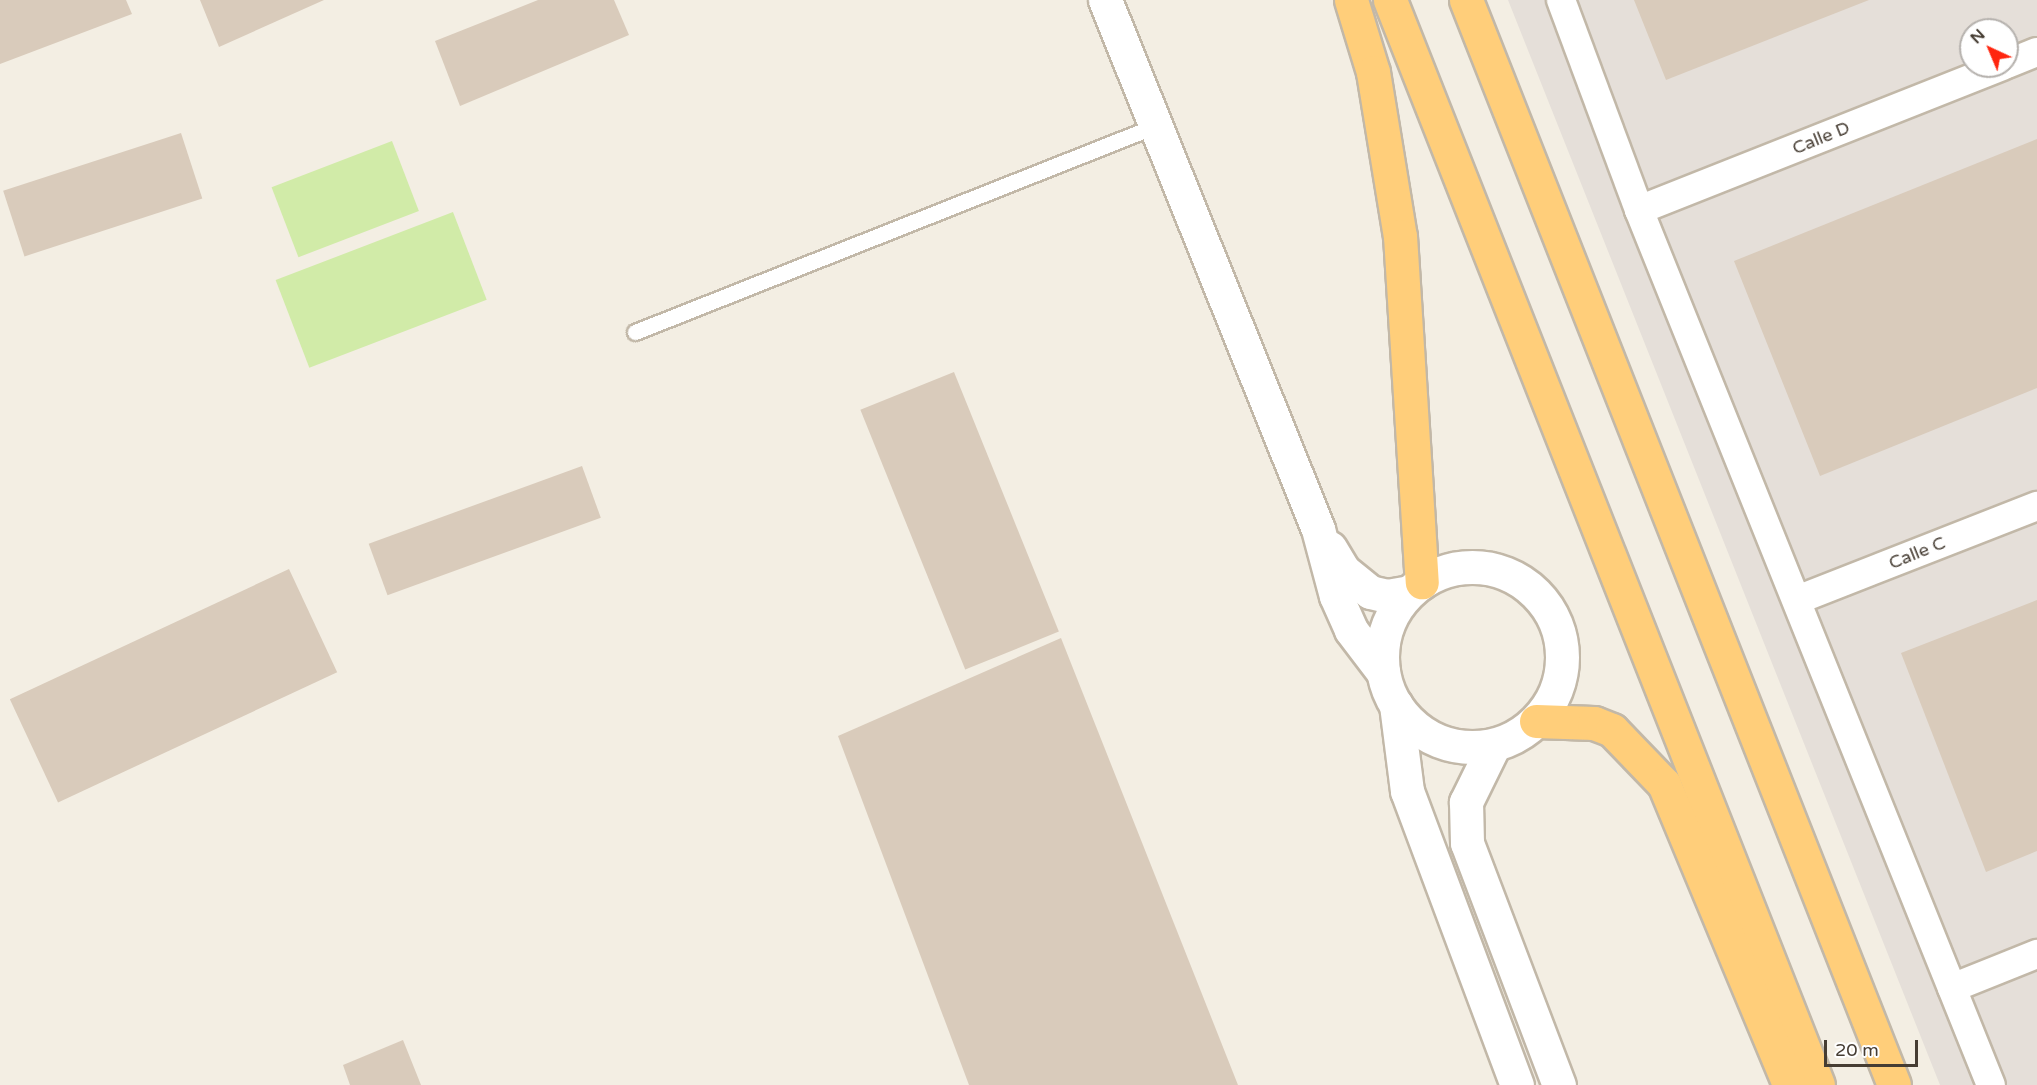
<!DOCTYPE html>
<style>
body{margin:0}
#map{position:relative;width:2037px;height:1085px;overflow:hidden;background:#f3eee3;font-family:"Varela Round",sans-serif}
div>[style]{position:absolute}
.industrial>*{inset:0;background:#e5dfd9}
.green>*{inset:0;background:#d1eba8;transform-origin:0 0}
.building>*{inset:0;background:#d9cbbb;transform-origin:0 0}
.roads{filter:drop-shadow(2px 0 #c2b8a8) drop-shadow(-2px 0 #c2b8a8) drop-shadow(0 2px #c2b8a8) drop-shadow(0 -2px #c2b8a8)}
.service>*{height:15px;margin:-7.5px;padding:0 7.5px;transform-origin:7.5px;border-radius:7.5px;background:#fff}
.minor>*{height:28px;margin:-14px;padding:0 14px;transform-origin:14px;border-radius:14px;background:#fff}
.tertiary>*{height:33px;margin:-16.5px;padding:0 16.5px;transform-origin:16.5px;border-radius:16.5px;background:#fff}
.tertiary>.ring{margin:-16.5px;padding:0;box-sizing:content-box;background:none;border:33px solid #fff;border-radius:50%}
.trunk>*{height:33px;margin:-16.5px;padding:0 16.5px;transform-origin:16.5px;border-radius:16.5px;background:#ffce7a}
span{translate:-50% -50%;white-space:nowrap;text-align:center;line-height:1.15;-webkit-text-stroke:4.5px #fff;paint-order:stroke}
.street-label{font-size:18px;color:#463d33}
.north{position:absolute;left:1959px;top:18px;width:60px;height:60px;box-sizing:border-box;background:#fff;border:2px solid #b5b1ad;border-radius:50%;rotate:316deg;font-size:16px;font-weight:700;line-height:24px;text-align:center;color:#463d33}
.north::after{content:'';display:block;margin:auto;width:21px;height:27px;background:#ff260f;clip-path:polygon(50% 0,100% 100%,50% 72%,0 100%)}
.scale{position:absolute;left:1824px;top:1040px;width:94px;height:27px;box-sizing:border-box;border:3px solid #463d33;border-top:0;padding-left:8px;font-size:18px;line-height:21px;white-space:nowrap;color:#463d33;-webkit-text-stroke:4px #fff;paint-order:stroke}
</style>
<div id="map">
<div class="industrial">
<i style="clip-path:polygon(evenodd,1508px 0,2037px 0,2037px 1085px,1940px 1085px,1508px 0,1971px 30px,2007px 30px,2007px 66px,1971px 66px,1971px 30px)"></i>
</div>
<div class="green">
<i style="left:392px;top:141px;width:75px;height:129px;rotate:69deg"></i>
<i style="left:453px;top:212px;width:94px;height:190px;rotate:69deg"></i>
</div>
<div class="building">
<i style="clip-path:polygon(0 0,126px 0,132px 14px,0 64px)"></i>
<i style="clip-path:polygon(200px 0,324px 0,219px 47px)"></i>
<i style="clip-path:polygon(538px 0,614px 0,629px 35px,460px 106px,435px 41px)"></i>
<i style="clip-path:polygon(1634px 0,1869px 0,1666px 80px)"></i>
<i style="left:181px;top:133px;width:69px;height:187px;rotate:72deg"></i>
<i style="clip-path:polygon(2037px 139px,2037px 388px,1820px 476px,1734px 261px)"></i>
<i style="left:954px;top:372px;width:280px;height:101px;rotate:68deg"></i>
<i style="left:582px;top:466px;width:55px;height:227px;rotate:70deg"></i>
<i style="left:289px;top:569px;width:114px;height:308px;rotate:65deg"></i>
<i style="clip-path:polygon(2037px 600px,2037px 851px,1986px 872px,1901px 653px)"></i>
<i style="clip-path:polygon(1061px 638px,1238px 1085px,969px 1085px,838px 736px)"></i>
<i style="clip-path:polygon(403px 1040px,421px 1085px,350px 1085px,343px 1065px)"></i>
</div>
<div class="roads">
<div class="service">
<i style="left:635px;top:332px;width:559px;rotate:-21.61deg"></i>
</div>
<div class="minor">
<i style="left:1561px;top:0;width:224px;rotate:69.6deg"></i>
<i style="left:1639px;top:210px;width:943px;rotate:68.09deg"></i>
<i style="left:2007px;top:64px;width:32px;rotate:-22deg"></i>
<i style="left:1639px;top:210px;width:391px;rotate:-21.6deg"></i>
<i style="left:1797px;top:600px;width:258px;rotate:-21.4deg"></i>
<i style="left:1952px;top:988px;width:92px;rotate:-21.8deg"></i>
</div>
<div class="tertiary">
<i style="left:1105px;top:0;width:570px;rotate:68.07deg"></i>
<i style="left:1318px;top:529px;width:69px;rotate:75deg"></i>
<i style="left:1336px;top:596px;width:37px;rotate:66deg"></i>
<i style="left:1351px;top:630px;width:53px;rotate:52.7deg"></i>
<i style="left:1330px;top:548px;width:26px;rotate:59deg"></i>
<i style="left:1343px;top:570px;width:35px;rotate:39deg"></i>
<i style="left:1370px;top:592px;width:17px;rotate:13deg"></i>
<i style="left:1387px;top:596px;width:22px;rotate:-10deg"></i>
<i class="ring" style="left:1382px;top:567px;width:147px;height:147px"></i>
<i style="left:1396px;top:705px;width:87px;rotate:82.7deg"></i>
<i style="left:1407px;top:791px;width:314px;rotate:69.5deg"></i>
<i style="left:1494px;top:745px;width:64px;rotate:116.2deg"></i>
<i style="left:1466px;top:802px;width:41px;rotate:88.6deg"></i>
<i style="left:1467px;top:843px;width:259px;rotate:69.2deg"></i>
</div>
<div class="trunk">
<i style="left:1351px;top:0;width:75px;rotate:73deg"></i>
<i style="left:1373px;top:72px;width:166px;rotate:80.7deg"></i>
<i style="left:1400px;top:236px;width:347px;rotate:86.4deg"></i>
<i style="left:1390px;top:0;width:1166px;rotate:68.47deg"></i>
<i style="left:1466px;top:0;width:1166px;rotate:68.47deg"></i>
<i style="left:1536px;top:721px;width:58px;rotate:2deg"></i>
<i style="left:1594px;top:723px;width:19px;rotate:21deg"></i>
<i style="left:1612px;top:730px;width:75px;rotate:46.1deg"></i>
<i style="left:1664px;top:784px;width:326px;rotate:67.4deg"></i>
</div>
</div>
<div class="street-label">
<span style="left:1821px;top:138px;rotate:-22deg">Calle D</span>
<span style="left:1917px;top:553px;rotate:-22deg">Calle C</span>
</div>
<div class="north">N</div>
<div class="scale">20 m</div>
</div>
